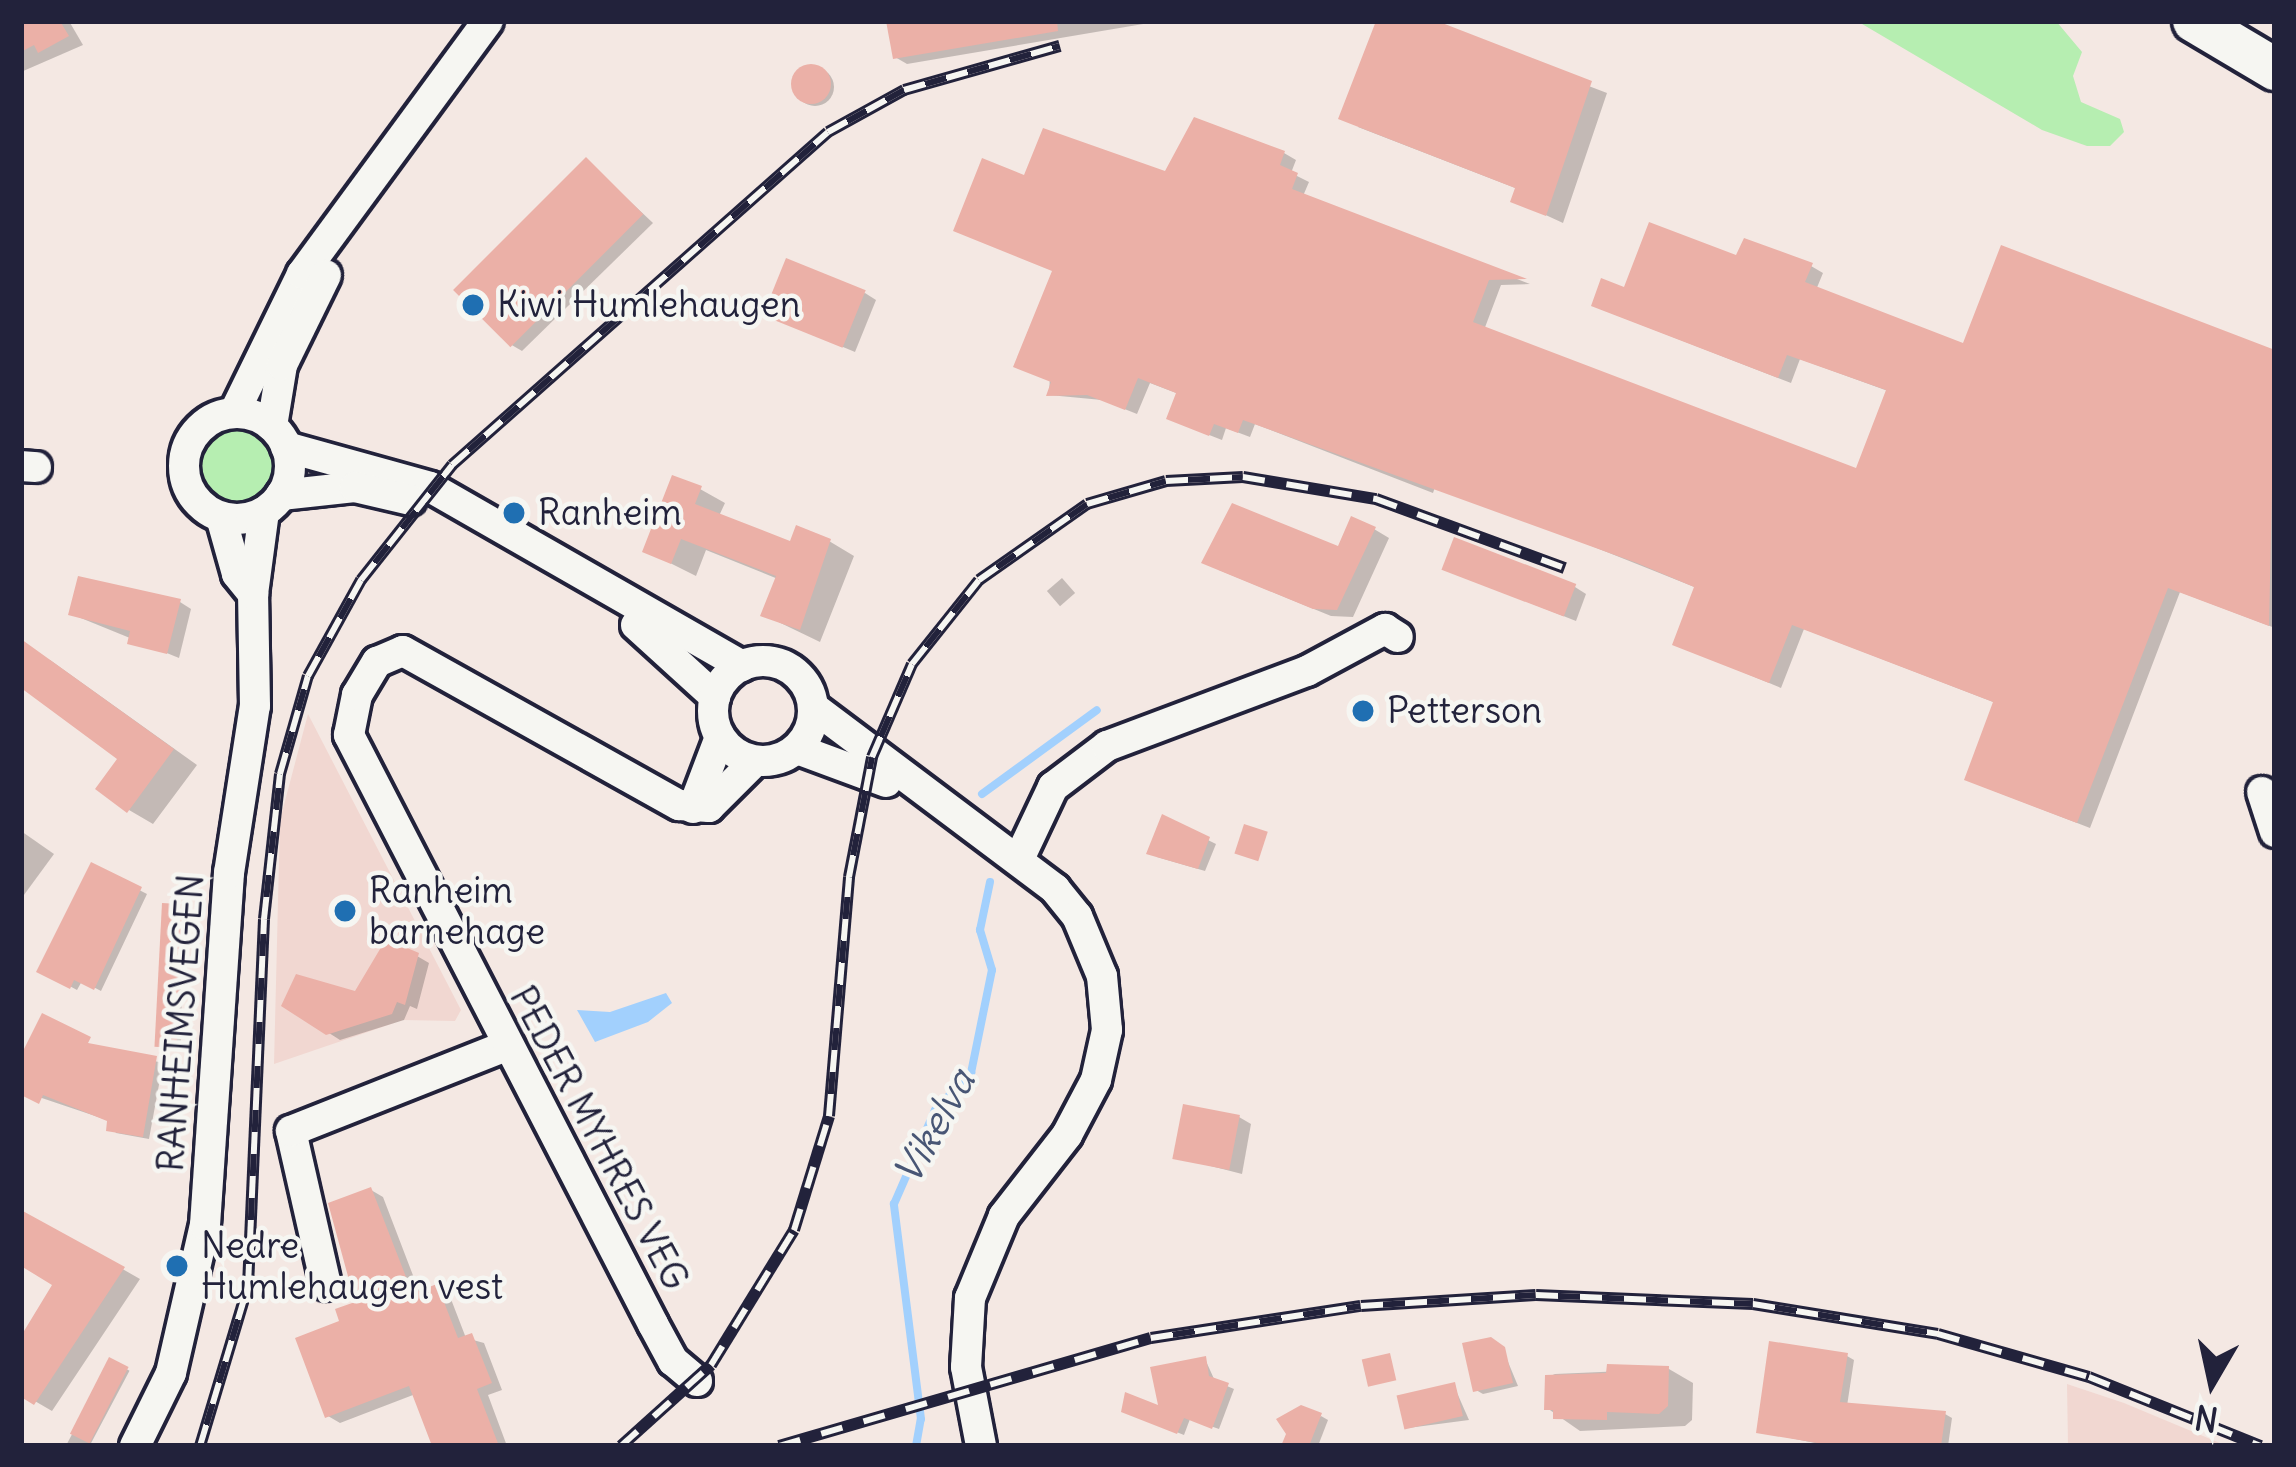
<!DOCTYPE html>
<style>
body{margin:0}
#map{position:relative;width:2296px;height:1467px;overflow:hidden;background:#f4e8e3;font-family:Delius,sans-serif}
div>[style]{position:absolute}
.built>*{inset:0;background:#f1d7d1}
.green>*{inset:0;background:#b6eeb1}
.round{border-radius:50%}
.water>*{inset:0;background:#a2d0fd}
.shadow>*{inset:0;background:#0003;transform-origin:0 0}
.stream>*{height:8px;margin:-4px;padding:0 4px;transform-origin:4px;border-radius:4px;background:#a2d0fd}
.building>*{inset:0;background:#ebb0a7;transform-origin:0 0}
.roads{filter:drop-shadow(3px 0 #22223b) drop-shadow(-3px 0 #22223b) drop-shadow(0 3px #22223b) drop-shadow(0 -3px #22223b)}
.minor>*{height:30px;margin:-15px;padding:0 15px;transform-origin:15px;border-radius:15px;background:#f6f6f2}
.minor>.ring{margin:-15px;padding:0;box-sizing:content-box;background:none;border:30px solid #f6f6f2;border-radius:50%}
.highway>*{height:42px;margin:-21px;padding:0 21px;transform-origin:21px;border-radius:21px;background:#f6f6f2}
.rail>*{height:12px;margin-top:-6px;transform-origin:0;background:repeating-linear-gradient(90deg,#f6f6f2 0 22px,#22223b 0 44px);box-sizing:border-box;border-block:3px solid #22223b}
.dots>*{width:33px;height:33px;translate:-50% -50%;box-sizing:border-box;border:6px solid #f6f6f2;border-radius:50%}
span{translate:-50% -50%;white-space:nowrap;text-align:center;line-height:1.15;-webkit-text-stroke:9px #f6f6f2;paint-order:stroke}
.poi-label{font-size:36px;color:#22223b}
.left{translate:0 -50%;text-align:left}
.street-label{font-size:36px;color:#22223b}
.water-label{font-size:39px;color:#485675;font-style:italic}
.frame{position:absolute;inset:0;border:24px solid #22223b;pointer-events:none}
.north{position:absolute;left:2152px;top:1323px;width:120px;height:120px;-webkit-text-stroke:9px #f6f6f2;paint-order:stroke;rotate:189deg;font-size:33px;font-weight:700;line-height:48px;text-align:center;color:#22223b}
.north::after{content:'';display:block;margin:auto;width:42px;height:54px;background:#22223b;clip-path:polygon(50% 0,100% 100%,50% 72%,0 100%)}
</style>
<div id="map">
<div class="built">
<i style="clip-path:polygon(308px 714px,461px 1010px,455px 1021px,403px 1020px,274px 1064px,280px 820px)"></i>
<i style="clip-path:polygon(2067px 1384px,2124px 1403px,2227px 1446px,2068px 1446px)"></i>
</div>
<div class="green">
<i style="clip-path:polygon(1857px 21px,2056px 21px,2082px 52px,2073px 76px,2081px 102px,2120px 119px,2124px 132px,2110px 146px,2087px 146px,2042px 130px)"></i>
<i class="round" style="left:197px;top:427px;width:78px;height:78px"></i>
</div>
<div class="water">
<i style="clip-path:polygon(666px 993px,672px 1003px,648px 1022px,595px 1042px,577px 1010px,610px 1012px)"></i>
</div>
<div class="shadow">
<i style="clip-path:polygon(21px 21px,69px 21px,83px 45px,21px 72px)"></i>
<i style="clip-path:polygon(889px 21px,1161px 21px,907px 64px,895px 57px)"></i>
<i style="clip-path:polygon(1379px 21px,1419px 21px,1607px 93px,1563px 223px,1513px 200px,1518px 189px,1358px 127px)"></i>
<i class="round" style="left:796px;top:68px;width:38px;height:38px"></i>
<i style="clip-path:polygon(1284px 153px,1296px 160px,1291px 173px,1309px 182px,1303px 196px,1530px 284px,1501px 285px,1484px 330px,1857px 472px,1888px 391px,1800px 359px,1791px 383px,1606px 311px,1626px 291px,1737px 259px,1811px 266px,1823px 273px,1816px 290px,1965px 347px,2002px 249px,2275px 354px,2275px 628px,2180px 592px,2090px 828px,1979px 785px,1996px 703px,1804px 629px,1781px 688px,1675px 644px,1697px 588px,1436px 484px,1433px 493px,1255px 424px,1250px 437px,1226px 428px,1222px 440px,1181px 424px,1179px 394px,1150px 383px,1137px 414px,1102px 400px,1049px 395px,1055px 271px,1026px 179px,1167px 174px)"></i>
<i style="clip-path:polygon(586px 160px,653px 223px,522px 351px,510px 344px)"></i>
<i style="clip-path:polygon(865px 293px,876px 300px,855px 352px,778px 320px)"></i>
<i style="clip-path:polygon(700px 489px,725px 503px,719px 516px,791px 545px,829px 541px,854px 556px,820px 642px,764px 615px,778px 579px,706px 550px,696px 576px,646px 551px)"></i>
<i style="clip-path:polygon(1374px 529px,1389px 538px,1353px 617px,1331px 616px,1219px 570px,1340px 550px)"></i>
<i style="clip-path:polygon(1457px 574px,1575px 587px,1586px 594px,1576px 621px)"></i>
<i style="left:1062px;top:578px;width:20px;height:20px;rotate:49deg"></i>
<i style="clip-path:polygon(180px 602px,191px 609px,179px 658px,71px 614px)"></i>
<i style="clip-path:polygon(21px 652px,50px 660px,197px 765px,153px 824px,129px 810px,121px 758px,21px 684px)"></i>
<i style="clip-path:polygon(1163px 818px,1216px 844px,1205px 871px,1157px 857px)"></i>
<i style="clip-path:polygon(21px 831px,54px 854px,21px 899px)"></i>
<i style="clip-path:polygon(92px 866px,147px 894px,101px 991px,82px 981px,77px 990px,40px 970px)"></i>
<i style="clip-path:polygon(183px 907px,181px 1047px,163px 1047px)"></i>
<i style="clip-path:polygon(417px 956px,429px 963px,417px 1009px,410px 1006px,404px 1020px,340px 1040px,285px 1005px,356px 995px)"></i>
<i style="clip-path:polygon(44px 1017px,94px 1047px,163px 1063px,149px 1139px,116px 1133px,110px 1121px,21px 1091px,21px 1062px)"></i>
<i style="clip-path:polygon(1239px 1117px,1251px 1124px,1242px 1174px,1176px 1157px)"></i>
<i style="clip-path:polygon(371px 1190px,383px 1197px,419px 1291px,449px 1294px,466px 1338px,484px 1343px,502px 1390px,488px 1395px,507px 1446px,435px 1446px,413px 1395px,340px 1423px,328px 1416px,343px 1323px,359px 1304px)"></i>
<i style="clip-path:polygon(21px 1211px,140px 1279px,52px 1411px,21px 1393px,21px 1349px,56px 1284px,21px 1262px)"></i>
<i style="clip-path:polygon(1501px 1345px,1518px 1386px,1483px 1394px,1476px 1390px)"></i>
<i style="clip-path:polygon(1847px 1356px,1854px 1360px,1847px 1406px,1945px 1414px,1952px 1418px,1948px 1446px,1830px 1446px,1760px 1432px)"></i>
<i style="clip-path:polygon(1205px 1359px,1215px 1381px,1234px 1389px,1219px 1429px,1190px 1419px,1184px 1435px,1128px 1413px,1162px 1410px)"></i>
<i style="left:111px;top:1361px;width:21px;height:96px;rotate:28deg"></i>
<i style="clip-path:polygon(1669px 1369px,1693px 1383px,1692px 1420px,1685px 1426px,1580px 1431px,1547px 1408px,1548px 1377px,1555px 1374px)"></i>
<i style="clip-path:polygon(1454px 1386px,1469px 1420px,1408px 1428px)"></i>
<i style="clip-path:polygon(1321px 1416px,1328px 1420px,1318px 1446px,1288px 1446px)"></i>
</div>
<div class="stream">
<i style="left:982px;top:794px;width:142px;rotate:-36.1deg"></i>
<i style="left:916px;top:1446px;width:27px;rotate:-80deg"></i>
<i style="left:921px;top:1419px;width:217px;rotate:-97.2deg"></i>
<i style="left:894px;top:1204px;width:103px;rotate:-66.4deg"></i>
<i style="left:935px;top:1110px;width:52px;rotate:-45.8deg"></i>
<i style="left:971px;top:1073px;width:105px;rotate:-78.5deg"></i>
<i style="left:992px;top:970px;width:42px;rotate:-106.7deg"></i>
<i style="left:980px;top:930px;width:49px;rotate:-78.2deg"></i>
</div>
<div class="building">
<i style="clip-path:polygon(21px 21px,60px 21px,69px 36px,38px 53px,34px 45px,21px 52px)"></i>
<i style="clip-path:polygon(886px 21px,1057px 21px,1058px 31px,893px 59px)"></i>
<i style="clip-path:polygon(1376px 21px,1437px 21px,1592px 81px,1546px 216px,1510px 202px,1515px 188px,1338px 119px)"></i>
<i class="round" style="left:791px;top:64px;width:40px;height:40px"></i>
<i style="clip-path:polygon(1194px 117px,1285px 151px,1280px 165px,1298px 173px,1292px 189px,1527px 279px,1489px 280px,1473px 322px,1856px 468px,1886px 390px,1787px 355px,1778px 378px,1591px 306px,1601px 278px,1624px 287px,1649px 222px,1736px 255px,1744px 238px,1813px 263px,1805px 282px,1963px 343px,2001px 245px,2275px 350px,2269px 626px,2168px 588px,2077px 823px,1964px 780px,1993px 702px,1792px 625px,1769px 683px,1672px 645px,1694px 587px,1637px 563px,1243px 420px,1238px 433px,1214px 424px,1209px 436px,1166px 419px,1176px 393px,1138px 378px,1125px 410px,1087px 395px,1046px 396px,1051px 382px,1013px 367px,1052px 271px,953px 231px,982px 158px,1024px 175px,1043px 128px,1165px 171px)"></i>
<i style="left:586px;top:157px;width:81px;height:188px;rotate:45deg"></i>
<i style="left:786px;top:258px;width:86px;height:62px;rotate:22deg"></i>
<i style="clip-path:polygon(672px 475px,702px 486px,695px 504px,790px 541px,796px 525px,831px 539px,800px 630px,760px 616px,776px 576px,681px 539px,671px 564px,642px 552px)"></i>
<i style="clip-path:polygon(1232px 503px,1338px 546px,1351px 516px,1376px 527px,1337px 610px,1313px 609px,1201px 563px)"></i>
<i style="left:1454px;top:537px;width:131px;height:35px;rotate:21deg"></i>
<i style="clip-path:polygon(78px 576px,181px 599px,167px 654px,127px 644px,130px 631px,68px 615px)"></i>
<i style="clip-path:polygon(21px 639px,174px 749px,127px 813px,95px 789px,117px 759px,21px 688px)"></i>
<i style="clip-path:polygon(1162px 814px,1210px 837px,1198px 869px,1146px 854px)"></i>
<i style="left:1244px;top:824px;width:25px;height:31px;rotate:18deg"></i>
<i style="clip-path:polygon(91px 862px,142px 887px,94px 990px,74px 980px,70px 989px,36px 972px)"></i>
<i style="left:162px;top:903px;width:22px;height:144px;rotate:3deg"></i>
<i style="clip-path:polygon(386px 939px,419px 953px,405px 1005px,397px 1002px,392px 1014px,326px 1035px,281px 1006px,296px 974px,355px 991px)"></i>
<i style="clip-path:polygon(42px 1013px,91px 1037px,88px 1043px,157px 1056px,143px 1137px,106px 1131px,107px 1121px,43px 1095px,39px 1104px,21px 1095px,21px 1055px)"></i>
<i style="left:1183px;top:1104px;width:58px;height:56px;rotate:11deg"></i>
<i style="clip-path:polygon(371px 1187px,408px 1282px,416px 1292px,437px 1284px,458px 1338px,472px 1333px,492px 1383px,477px 1389px,499px 1446px,432px 1446px,409px 1386px,325px 1418px,295px 1338px,339px 1321px,335px 1309px,355px 1302px,328px 1203px)"></i>
<i style="clip-path:polygon(21px 1210px,125px 1267px,34px 1405px,21px 1397px,21px 1336px,52px 1285px,21px 1266px)"></i>
<i style="clip-path:polygon(1491px 1337px,1505px 1347px,1513px 1383px,1473px 1392px,1462px 1343px)"></i>
<i style="clip-path:polygon(1769px 1341px,1848px 1353px,1840px 1402px,1946px 1411px,1941px 1446px,1836px 1446px,1756px 1433px)"></i>
<i style="left:1390px;top:1353px;width:28px;height:29px;rotate:77deg"></i>
<i style="clip-path:polygon(1206px 1356px,1209px 1376px,1229px 1383px,1212px 1429px,1184px 1418px,1177px 1434px,1121px 1412px,1125px 1392px,1158px 1405px,1150px 1367px)"></i>
<i style="left:109px;top:1357px;width:22px;height:86px;rotate:27deg"></i>
<i style="clip-path:polygon(1607px 1364px,1669px 1366px,1668px 1406px,1659px 1414px,1607px 1412px,1607px 1420px,1553px 1419px,1553px 1410px,1544px 1410px,1545px 1375px,1606px 1373px)"></i>
<i style="left:1455px;top:1382px;width:35px;height:60px;rotate:77deg"></i>
<i style="clip-path:polygon(1301px 1405px,1322px 1413px,1309px 1446px,1281px 1446px,1286px 1434px,1276px 1419px)"></i>
</div>
<div class="roads">
<div class="minor">
<i style="left:234px;top:413px;width:155px;rotate:-63.9deg"></i>
<i style="left:302px;top:274px;width:314px;rotate:-53.7deg"></i>
<i class="ring" style="left:184px;top:413px;width:76px;height:76px"></i>
<i style="left:272px;top:426px;width:62px;rotate:-80.7deg"></i>
<i style="left:282px;top:365px;width:100px;rotate:-63.9deg"></i>
<i style="left:286px;top:447px;width:149px;rotate:15.5deg"></i>
<i style="left:430px;top:487px;width:360px;rotate:29.8deg"></i>
<i style="left:21px;top:466px;width:15px;rotate:4deg"></i>
<i style="left:281px;top:495px;width:74px;rotate:-6.2deg"></i>
<i style="left:355px;top:487px;width:57px;rotate:13.1deg"></i>
<i style="left:221px;top:517px;width:59px;rotate:74.3deg"></i>
<i style="left:237px;top:574px;width:26px;rotate:51deg"></i>
<i style="left:636px;top:625px;width:107px;rotate:42.3deg"></i>
<i class="ring" style="left:713px;top:661px;width:70px;height:70px"></i>
<i style="left:813px;top:707px;width:303px;rotate:36.9deg"></i>
<i style="left:1055px;top:889px;width:35px;rotate:51deg"></i>
<i style="left:1077px;top:916px;width:65px;rotate:67.4deg"></i>
<i style="left:1102px;top:976px;width:54px;rotate:84.7deg"></i>
<i style="left:1107px;top:1030px;width:51px;rotate:102.4deg"></i>
<i style="left:1096px;top:1080px;width:62px;rotate:117.8deg"></i>
<i style="left:1067px;top:1135px;width:103px;rotate:127.9deg"></i>
<i style="left:1004px;top:1216px;width:89px;rotate:112.5deg"></i>
<i style="left:970px;top:1298px;width:69px;rotate:93.3deg"></i>
<i style="left:966px;top:1367px;width:80px;rotate:79.2deg"></i>
<i style="left:797px;top:749px;width:95px;rotate:20.3deg"></i>
<i style="left:2262px;top:792px;width:42px;rotate:72deg"></i>
<i style="left:693px;top:808px;width:76px;rotate:-69.2deg"></i>
<i style="left:1019px;top:859px;width:80px;rotate:-64.7deg"></i>
<i style="left:1053px;top:787px;width:68px;rotate:-37.2deg"></i>
<i style="left:1107px;top:746px;width:214px;rotate:-20.6deg"></i>
<i style="left:1307px;top:671px;width:89px;rotate:-28.3deg"></i>
<i style="left:1385px;top:629px;width:15px;rotate:32deg"></i>
<i style="left:326px;top:1285px;width:158px;rotate:-102.8deg"></i>
<i style="left:291px;top:1131px;width:231px;rotate:-21.6deg"></i>
<i style="left:697px;top:1381px;width:31px;rotate:-140deg"></i>
<i style="left:673px;top:1361px;width:42px;rotate:-118.4deg"></i>
<i style="left:653px;top:1324px;width:663px;rotate:-117.3deg"></i>
<i style="left:349px;top:735px;width:41px;rotate:-78.7deg"></i>
<i style="left:357px;top:695px;width:39px;rotate:-59deg"></i>
<i style="left:377px;top:662px;width:28px;rotate:-23deg"></i>
<i style="left:403px;top:651px;width:316px;rotate:29.2deg"></i>
<i style="left:679px;top:805px;width:30px;rotate:4deg"></i>
<i style="left:709px;top:807px;width:65px;rotate:-45deg"></i>
<i style="left:135px;top:1446px;width:81px;rotate:-63.7deg"></i>
<i style="left:171px;top:1373px;width:152px;rotate:-77.1deg"></i>
<i style="left:205px;top:1225px;width:353px;rotate:-86.1deg"></i>
<i style="left:229px;top:873px;width:169px;rotate:-81.2deg"></i>
<i style="left:255px;top:706px;width:112px;rotate:-91deg"></i>
<i style="left:253px;top:594px;width:83px;rotate:-82.4deg"></i>
</div>
<div class="highway">
<i style="left:2194px;top:21px;width:94px;rotate:30.7deg"></i>
</div>
</div>
<div class="rail">
<i style="left:200px;top:1446px;width:167px;rotate:-73.3deg"></i>
<i style="left:248px;top:1286px;width:367px;rotate:-87.5deg"></i>
<i style="left:264px;top:919px;width:146px;rotate:-83.7deg"></i>
<i style="left:280px;top:774px;width:102px;rotate:-74.1deg"></i>
<i style="left:308px;top:676px;width:110px;rotate:-61.1deg"></i>
<i style="left:361px;top:580px;width:147px;rotate:-51.6deg"></i>
<i style="left:452px;top:465px;width:502px;rotate:-41.53deg"></i>
<i style="left:828px;top:132px;width:87px;rotate:-28.9deg"></i>
<i style="left:904px;top:90px;width:162px;rotate:-15.8deg"></i>
<i style="left:621px;top:1446px;width:121px;rotate:-42deg"></i>
<i style="left:711px;top:1365px;width:158px;rotate:-58.4deg"></i>
<i style="left:794px;top:1230px;width:119px;rotate:-72.9deg"></i>
<i style="left:829px;top:1116px;width:240px;rotate:-85.2deg"></i>
<i style="left:849px;top:877px;width:122px;rotate:-79.1deg"></i>
<i style="left:872px;top:757px;width:101px;rotate:-66.7deg"></i>
<i style="left:912px;top:664px;width:107px;rotate:-51.4deg"></i>
<i style="left:979px;top:580px;width:132px;rotate:-35.1deg"></i>
<i style="left:1087px;top:504px;width:82px;rotate:-16.2deg"></i>
<i style="left:1166px;top:481px;width:77px;rotate:-3deg"></i>
<i style="left:1243px;top:477px;width:135px;rotate:9.4deg"></i>
<i style="left:1376px;top:499px;width:201px;rotate:20.1deg"></i>
<i style="left:779px;top:1446px;width:387px;rotate:-16.2deg"></i>
<i style="left:1151px;top:1338px;width:212px;rotate:-8.7deg"></i>
<i style="left:1361px;top:1306px;width:175px;rotate:-3.6deg"></i>
<i style="left:1536px;top:1295px;width:217px;rotate:2.4deg"></i>
<i style="left:1753px;top:1304px;width:187px;rotate:9.2deg"></i>
<i style="left:1938px;top:1334px;width:157px;rotate:15.9deg"></i>
<i style="left:2089px;top:1377px;width:185px;rotate:21.9deg"></i>
</div>
<div class="dots">
<i style="left:473px;top:305px;background:#1f6fb2"></i>
<i style="left:514px;top:513px;background:#1f6fb2"></i>
<i style="left:1363px;top:711px;background:#1f6fb2"></i>
<i style="left:345px;top:911px;background:#1f6fb2"></i>
<i style="left:177px;top:1266px;background:#1f6fb2"></i>
</div>
<div class="poi-label">
<span class="left" style="left:497px;top:305px">Kiwi Humlehaugen</span>
<span class="left" style="left:538px;top:513px">Ranheim</span>
<span class="left" style="left:1387px;top:711px">Petterson</span>
<span class="left" style="left:369px;top:911px">Ranheim<br>barnehage</span>
<span class="left" style="left:201px;top:1266px">Nedre<br>Humlehaugen vest</span>
</div>
<div class="street-label">
<span style="left:181px;top:1023px;rotate:-86deg">RANHEIMSVEGEN</span>
<span style="left:599px;top:1138px;rotate:62deg">PEDER MYHRES VEG</span>
</div>
<div class="water-label">
<span style="left:935px;top:1127px;rotate:-61deg">Vikelva</span>
</div>
<div class="frame"></div>
<div class="north">N</div>
</div>
